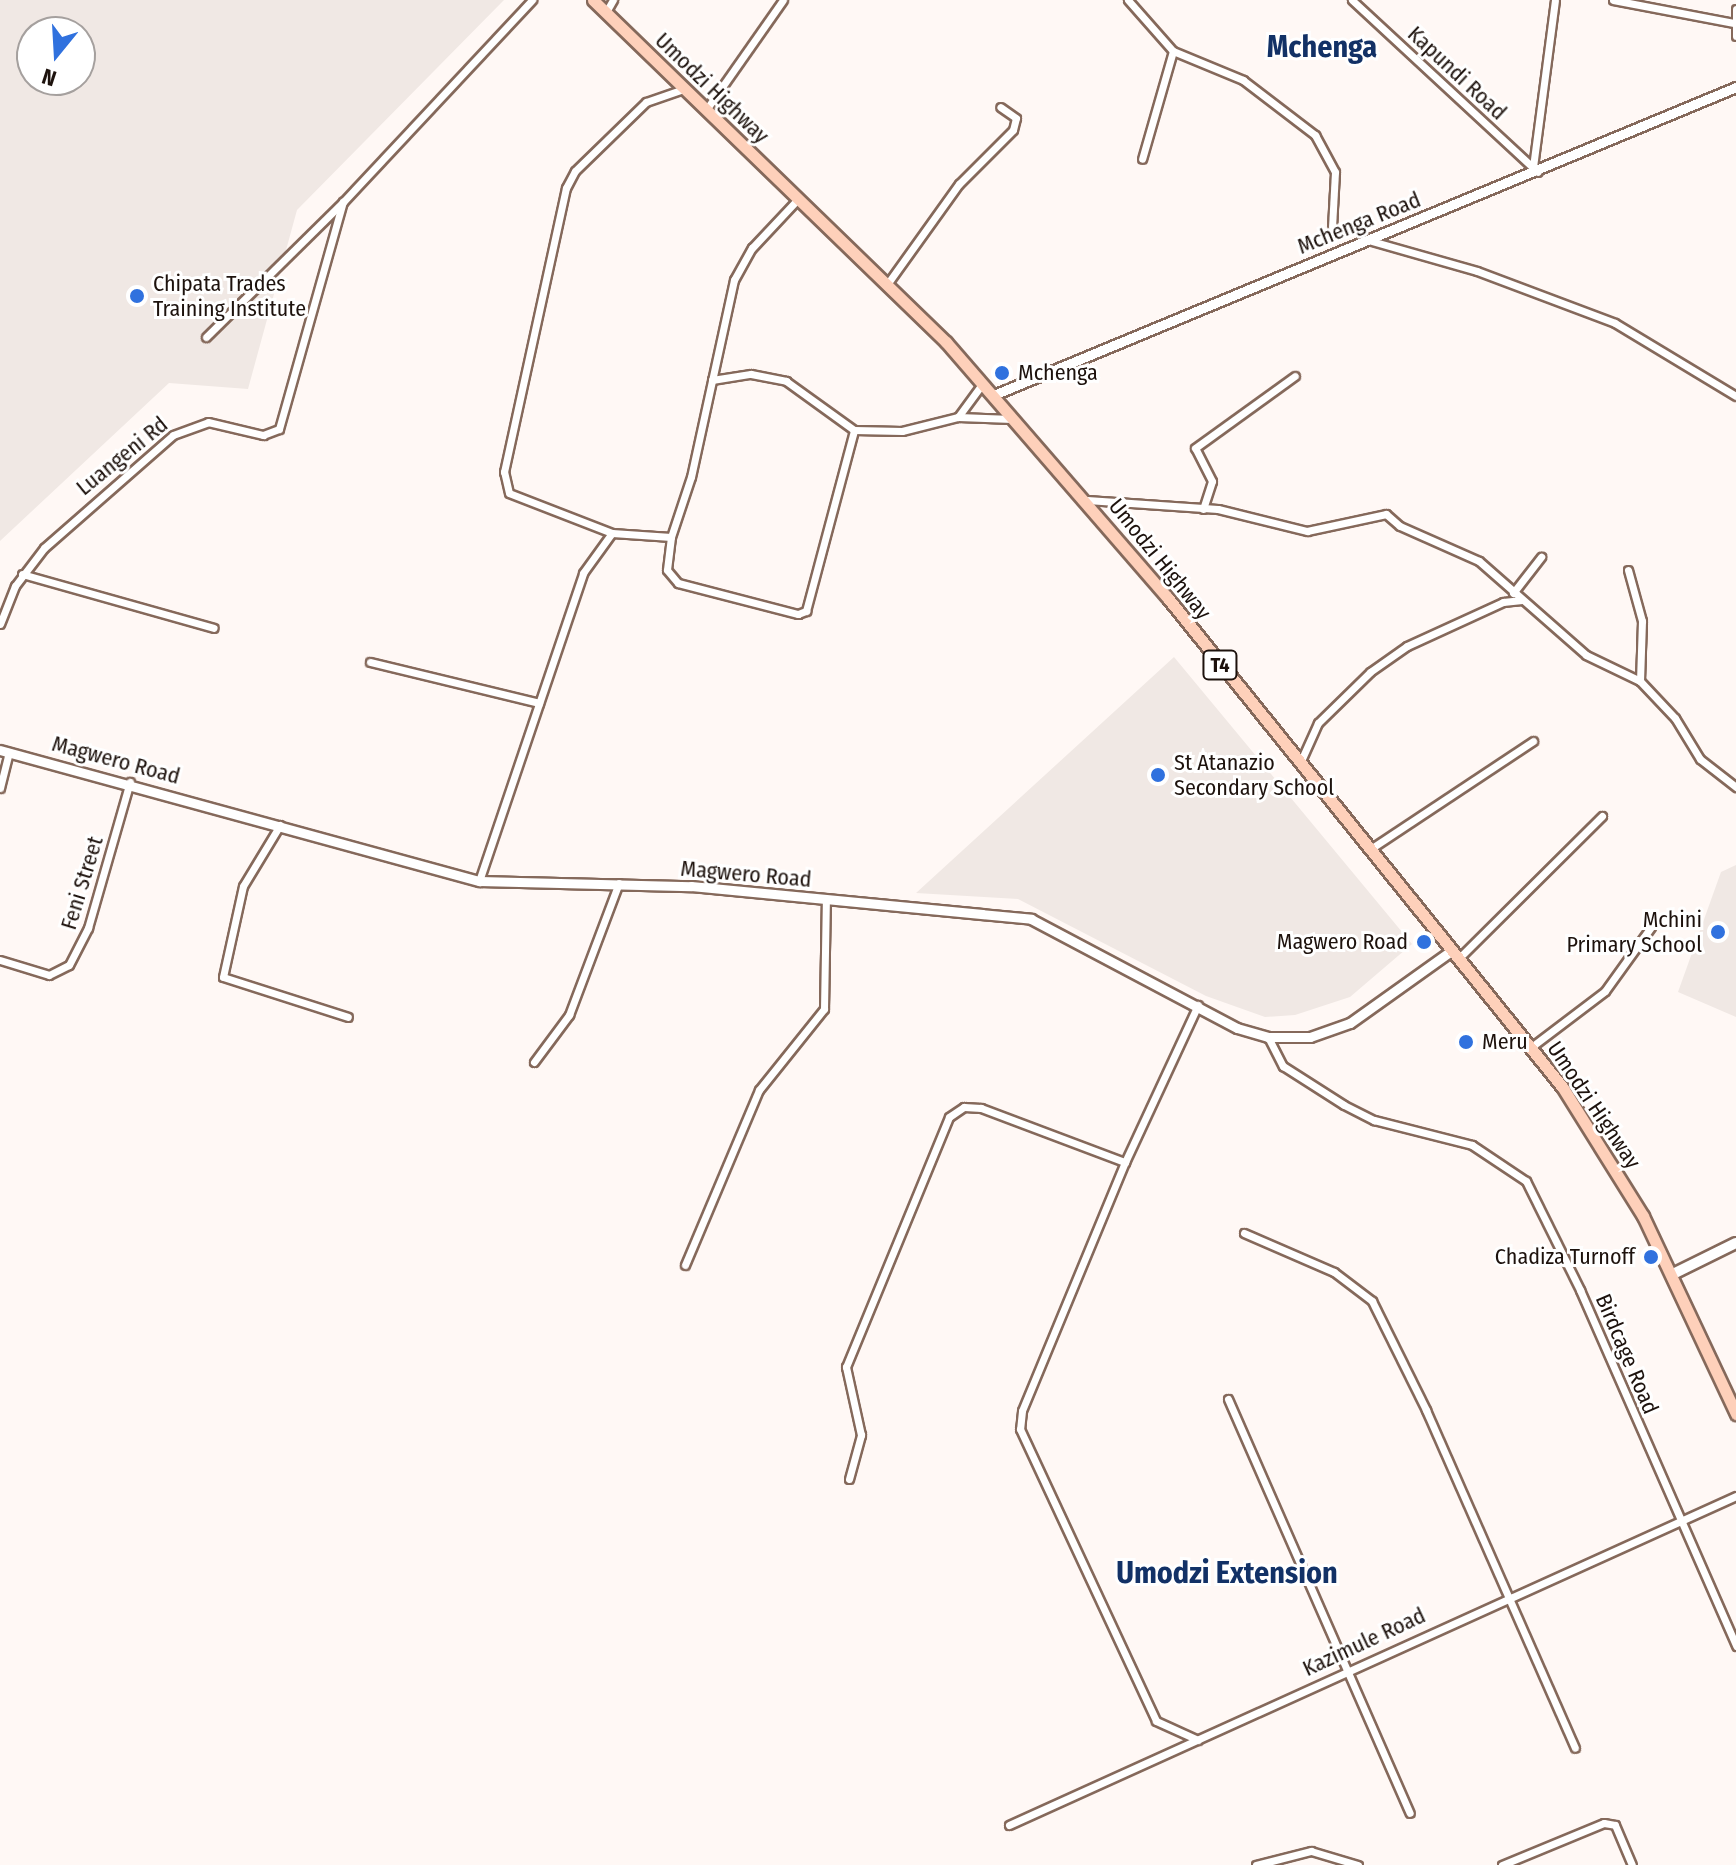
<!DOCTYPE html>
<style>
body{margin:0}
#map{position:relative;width:1736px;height:1865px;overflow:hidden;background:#fff8f5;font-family:"Fira Sans Condensed",sans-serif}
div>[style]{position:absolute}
.built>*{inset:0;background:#f0e8e4}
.roads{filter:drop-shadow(2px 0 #85695b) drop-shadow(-2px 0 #85695b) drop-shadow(0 2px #85695b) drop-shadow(0 -2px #85695b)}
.minor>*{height:7px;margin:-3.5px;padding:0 3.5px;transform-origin:3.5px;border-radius:3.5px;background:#fff}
.tertiary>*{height:9px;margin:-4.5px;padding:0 4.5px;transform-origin:4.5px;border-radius:4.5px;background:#fff}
.secondary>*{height:10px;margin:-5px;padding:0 5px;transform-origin:5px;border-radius:5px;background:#fff}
.trunk>*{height:11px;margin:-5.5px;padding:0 5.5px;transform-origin:5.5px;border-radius:5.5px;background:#fed0ba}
.dots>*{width:22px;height:22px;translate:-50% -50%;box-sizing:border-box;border:4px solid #fff;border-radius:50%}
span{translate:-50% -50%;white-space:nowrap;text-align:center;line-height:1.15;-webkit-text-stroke:6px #fff;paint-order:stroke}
.shield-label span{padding:2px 6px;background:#fff;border:2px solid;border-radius:6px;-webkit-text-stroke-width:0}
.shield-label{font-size:20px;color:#1d120d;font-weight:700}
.street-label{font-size:22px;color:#1d120d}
.poi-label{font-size:22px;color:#1d120d}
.left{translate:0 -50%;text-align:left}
.right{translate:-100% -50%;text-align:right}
.district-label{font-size:30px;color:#123166;font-weight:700}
.north{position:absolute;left:16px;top:16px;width:80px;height:80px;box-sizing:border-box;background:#fff;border:2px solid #a5a09e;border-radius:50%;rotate:198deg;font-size:22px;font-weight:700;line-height:32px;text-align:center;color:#1d120d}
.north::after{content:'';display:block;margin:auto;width:28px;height:36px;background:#3071de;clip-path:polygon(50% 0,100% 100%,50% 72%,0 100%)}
</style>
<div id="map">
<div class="built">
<i style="clip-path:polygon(evenodd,0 0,504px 0,297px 210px,248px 389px,169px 383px,0 541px,0 0,32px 32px,80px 32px,80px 80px,32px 80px,32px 32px)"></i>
<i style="clip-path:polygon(1174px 657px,1412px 944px,1350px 997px,1295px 1015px,1265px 1017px,1206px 996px,1018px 899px,916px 893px)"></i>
<i style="clip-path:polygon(1736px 865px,1736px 1017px,1678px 992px,1721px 872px)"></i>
</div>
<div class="roads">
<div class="minor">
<i style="left:1128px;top:0;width:68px;rotate:48.6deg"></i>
<i style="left:1173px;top:51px;width:112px;rotate:106deg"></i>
<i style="left:1352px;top:0;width:253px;rotate:42.8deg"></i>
<i style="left:1613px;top:0;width:123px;rotate:10.8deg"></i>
<i style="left:1736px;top:9px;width:27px;rotate:90deg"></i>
<i style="left:606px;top:12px;width:14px;rotate:-60deg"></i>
<i style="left:1173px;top:51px;width:76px;rotate:22.5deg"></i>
<i style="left:1243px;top:80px;width:91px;rotate:37.4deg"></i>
<i style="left:1315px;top:135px;width:42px;rotate:61.6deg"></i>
<i style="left:1335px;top:172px;width:55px;rotate:93.1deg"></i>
<i style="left:706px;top:110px;width:134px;rotate:-55deg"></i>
<i style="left:1533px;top:167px;width:168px;rotate:-82.5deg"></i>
<i style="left:1368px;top:240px;width:113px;rotate:15.9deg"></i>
<i style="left:1477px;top:271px;width:147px;rotate:20.6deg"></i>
<i style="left:1615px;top:323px;width:141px;rotate:31.1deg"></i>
<i style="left:888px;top:283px;width:122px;rotate:-54.4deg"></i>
<i style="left:959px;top:184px;width:76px;rotate:-45deg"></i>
<i style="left:1013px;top:130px;width:12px;rotate:-76deg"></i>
<i style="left:1016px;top:118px;width:19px;rotate:-145deg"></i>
<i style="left:206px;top:337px;width:192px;rotate:-44.6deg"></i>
<i style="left:343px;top:202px;width:277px;rotate:-46.9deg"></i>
<i style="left:712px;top:380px;width:39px;rotate:-9deg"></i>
<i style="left:751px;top:374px;width:36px;rotate:11deg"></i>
<i style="left:786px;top:381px;width:84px;rotate:35.8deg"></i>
<i style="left:854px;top:430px;width:48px;rotate:1.2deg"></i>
<i style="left:902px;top:431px;width:58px;rotate:-14deg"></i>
<i style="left:958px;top:417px;width:54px;rotate:2.1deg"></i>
<i style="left:958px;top:417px;width:42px;rotate:-53.7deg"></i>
<i style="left:1087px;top:500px;width:131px;rotate:3.9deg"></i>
<i style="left:1218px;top:509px;width:92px;rotate:13.9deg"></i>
<i style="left:1307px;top:531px;width:81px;rotate:-12.1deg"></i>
<i style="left:1386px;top:514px;width:18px;rotate:41deg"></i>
<i style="left:1400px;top:526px;width:86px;rotate:23.9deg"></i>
<i style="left:1479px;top:561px;width:142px;rotate:41.3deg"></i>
<i style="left:1586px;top:655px;width:60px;rotate:25.7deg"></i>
<i style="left:1640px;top:681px;width:51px;rotate:46.6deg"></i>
<i style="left:1675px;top:718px;width:48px;rotate:58.6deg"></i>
<i style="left:1700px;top:759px;width:46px;rotate:37.9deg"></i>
<i style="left:1203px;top:509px;width:29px;rotate:-72deg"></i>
<i style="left:1212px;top:481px;width:37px;rotate:-117deg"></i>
<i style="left:1195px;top:448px;width:123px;rotate:-35.8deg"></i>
<i style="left:612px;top:533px;width:110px;rotate:-158.8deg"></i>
<i style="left:509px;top:493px;width:22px;rotate:-103deg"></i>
<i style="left:504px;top:472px;width:291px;rotate:-77.7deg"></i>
<i style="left:566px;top:188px;width:19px;rotate:-62deg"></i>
<i style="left:575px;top:171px;width:99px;rotate:-44.2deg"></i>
<i style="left:646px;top:102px;width:39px;rotate:-19deg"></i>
<i style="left:671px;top:537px;width:33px;rotate:97deg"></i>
<i style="left:667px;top:570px;width:17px;rotate:50deg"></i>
<i style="left:678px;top:583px;width:124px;rotate:14.5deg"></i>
<i style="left:798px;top:614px;width:9px;rotate:-21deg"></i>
<i style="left:806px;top:611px;width:187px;rotate:-75.1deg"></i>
<i style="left:1628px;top:570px;width:53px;rotate:74.6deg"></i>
<i style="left:1642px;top:621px;width:60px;rotate:91.9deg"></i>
<i style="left:22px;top:574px;width:199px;rotate:15.7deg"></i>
<i style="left:1513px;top:593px;width:46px;rotate:-52.1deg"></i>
<i style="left:0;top:624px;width:41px;rotate:-68.5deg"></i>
<i style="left:15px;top:586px;width:48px;rotate:-52.7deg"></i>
<i style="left:44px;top:548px;width:171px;rotate:-41.2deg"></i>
<i style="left:173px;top:435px;width:37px;rotate:-20deg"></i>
<i style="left:208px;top:422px;width:57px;rotate:13.3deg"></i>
<i style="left:263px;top:435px;width:17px;rotate:-21deg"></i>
<i style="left:279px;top:429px;width:236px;rotate:-74.3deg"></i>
<i style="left:370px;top:662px;width:174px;rotate:13.6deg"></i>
<i style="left:1300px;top:763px;width:44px;rotate:-65.8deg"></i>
<i style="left:1318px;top:723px;width:73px;rotate:-44.4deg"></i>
<i style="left:1370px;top:672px;width:45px;rotate:-35.1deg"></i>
<i style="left:1407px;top:646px;width:106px;rotate:-24.6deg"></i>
<i style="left:1503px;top:602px;width:19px;rotate:-6deg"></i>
<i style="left:0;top:788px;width:37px;rotate:-76deg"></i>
<i style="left:280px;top:825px;width:71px;rotate:121.2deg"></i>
<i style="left:243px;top:886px;width:93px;rotate:102.4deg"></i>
<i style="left:223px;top:977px;width:131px;rotate:17.7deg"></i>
<i style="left:1369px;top:850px;width:197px;rotate:-33.6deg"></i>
<i style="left:479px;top:881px;width:325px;rotate:-71.3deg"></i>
<i style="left:583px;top:573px;width:49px;rotate:-54.1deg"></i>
<i style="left:612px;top:533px;width:59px;rotate:3.9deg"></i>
<i style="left:671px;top:537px;width:63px;rotate:-71.6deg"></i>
<i style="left:691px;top:477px;width:202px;rotate:-77.7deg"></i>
<i style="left:734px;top:280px;width:37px;rotate:-61deg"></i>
<i style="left:752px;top:248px;width:67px;rotate:-46.8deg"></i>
<i style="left:1458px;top:959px;width:203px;rotate:-44.8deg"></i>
<i style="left:0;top:960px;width:51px;rotate:17deg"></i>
<i style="left:49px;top:975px;width:22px;rotate:-27deg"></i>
<i style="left:69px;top:965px;width:42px;rotate:-62.8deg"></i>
<i style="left:88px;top:928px;width:152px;rotate:-74deg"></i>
<i style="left:1198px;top:1005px;width:173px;rotate:114.9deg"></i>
<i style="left:1125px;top:1162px;width:269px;rotate:112.5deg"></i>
<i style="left:1022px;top:1411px;width:18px;rotate:96deg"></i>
<i style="left:1020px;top:1429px;width:322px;rotate:65deg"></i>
<i style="left:1156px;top:1721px;width:46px;rotate:24.3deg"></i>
<i style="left:1268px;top:1037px;width:33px;rotate:63deg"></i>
<i style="left:1283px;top:1066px;width:72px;rotate:32.6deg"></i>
<i style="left:1344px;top:1105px;width:34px;rotate:27deg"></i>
<i style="left:1374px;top:1120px;width:101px;rotate:14.3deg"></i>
<i style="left:1472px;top:1145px;width:65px;rotate:33.7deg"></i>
<i style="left:1526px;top:1181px;width:122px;rotate:63.6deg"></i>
<i style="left:1580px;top:1290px;width:389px;rotate:66.3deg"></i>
<i style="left:1530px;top:1048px;width:94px;rotate:-37.2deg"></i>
<i style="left:1605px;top:991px;width:79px;rotate:-54.3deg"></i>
<i style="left:534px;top:1062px;width:59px;rotate:-53.3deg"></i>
<i style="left:569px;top:1015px;width:141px;rotate:-69.3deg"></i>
<i style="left:1244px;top:1233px;width:98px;rotate:23.4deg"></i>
<i style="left:1334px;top:1272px;width:48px;rotate:37.3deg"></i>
<i style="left:1372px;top:1301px;width:122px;rotate:63.6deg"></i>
<i style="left:1426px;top:1410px;width:369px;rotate:66.2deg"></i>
<i style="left:685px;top:1265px;width:190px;rotate:-67.1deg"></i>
<i style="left:759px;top:1090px;width:104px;rotate:-51.3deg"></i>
<i style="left:824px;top:1009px;width:110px;rotate:-89deg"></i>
<i style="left:1228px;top:1399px;width:452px;rotate:66.3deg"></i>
<i style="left:849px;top:1479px;width:46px;rotate:-74.7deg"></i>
<i style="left:861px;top:1435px;width:70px;rotate:-102.4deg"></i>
<i style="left:846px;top:1367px;width:270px;rotate:-67.6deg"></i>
<i style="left:949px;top:1117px;width:18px;rotate:-34deg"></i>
<i style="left:964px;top:1107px;width:17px;rotate:3deg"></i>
<i style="left:981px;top:1108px;width:154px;rotate:20.6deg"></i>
<i style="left:1009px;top:1825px;width:798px;rotate:-24.35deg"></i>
<i style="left:1256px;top:1865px;width:57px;rotate:-14.3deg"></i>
<i style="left:1311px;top:1851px;width:49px;rotate:16.6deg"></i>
<i style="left:1502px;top:1865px;width:110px;rotate:-22.4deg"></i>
<i style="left:1604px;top:1823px;width:11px;rotate:10deg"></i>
<i style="left:1615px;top:1825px;width:43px;rotate:67deg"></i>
</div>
<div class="tertiary">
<i style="left:996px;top:394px;width:801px;rotate:-22.53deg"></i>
<i style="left:0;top:750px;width:497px;rotate:15.3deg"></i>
<i style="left:479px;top:881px;width:212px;rotate:1.4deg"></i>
<i style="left:691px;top:886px;width:342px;rotate:5.5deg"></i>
<i style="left:1031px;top:919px;width:233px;rotate:27.9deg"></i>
<i style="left:1237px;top:1028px;width:32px;rotate:16deg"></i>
<i style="left:1268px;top:1037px;width:42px"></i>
<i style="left:1310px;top:1037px;width:42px;rotate:-19.3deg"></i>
<i style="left:1350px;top:1023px;width:124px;rotate:-35.5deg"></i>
</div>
<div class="secondary">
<i style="left:1673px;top:1274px;width:70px;rotate:-26.2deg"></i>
</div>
<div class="trunk">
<i style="left:593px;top:0;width:492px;rotate:44.1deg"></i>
<i style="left:946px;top:342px;width:337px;rotate:49.1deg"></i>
<i style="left:1167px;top:597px;width:631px;rotate:51.11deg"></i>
<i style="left:1563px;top:1088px;width:151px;rotate:58deg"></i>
<i style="left:1643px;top:1216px;width:219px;rotate:64.8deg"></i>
</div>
</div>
<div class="dots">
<i style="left:137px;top:296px;background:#3071de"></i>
<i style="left:1002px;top:373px;background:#3071de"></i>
<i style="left:1158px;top:775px;background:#3071de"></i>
<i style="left:1718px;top:932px;background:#3071de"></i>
<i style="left:1424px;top:942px;background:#3071de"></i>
<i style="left:1466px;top:1042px;background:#3071de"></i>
<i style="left:1651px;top:1257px;background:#3071de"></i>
</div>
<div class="shield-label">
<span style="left:1220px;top:665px">T4</span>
</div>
<div class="street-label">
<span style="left:1457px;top:73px;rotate:43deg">Kapundi Road</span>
<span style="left:712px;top:88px;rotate:44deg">Umodzi Highway</span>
<span style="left:1359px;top:223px;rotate:-22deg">Mchenga Road</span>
<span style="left:122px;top:456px;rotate:-39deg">Luangeni Rd</span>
<span style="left:1160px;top:559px;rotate:51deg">Umodzi Highway</span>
<span style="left:116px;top:760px;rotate:15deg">Magwero Road</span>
<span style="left:746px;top:874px;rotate:5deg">Magwero Road</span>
<span style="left:82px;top:883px;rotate:-73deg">Feni Street</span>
<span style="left:1594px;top:1105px;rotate:56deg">Umodzi Highway</span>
<span style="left:1627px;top:1354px;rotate:67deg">Birdcage Road</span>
<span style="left:1364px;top:1642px;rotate:-25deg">Kazimule Road</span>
</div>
<div class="poi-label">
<span class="left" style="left:153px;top:296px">Chipata Trades<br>Training Institute</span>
<span class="left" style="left:1018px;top:373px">Mchenga</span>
<span class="left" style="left:1174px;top:775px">St Atanazio<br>Secondary School</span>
<span class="right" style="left:1702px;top:932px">Mchini<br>Primary School</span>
<span class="right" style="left:1408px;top:942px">Magwero Road</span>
<span class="left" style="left:1482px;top:1042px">Meru</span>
<span class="right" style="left:1635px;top:1257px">Chadiza Turnoff</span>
</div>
<div class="district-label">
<span style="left:1322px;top:47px">Mchenga</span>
<span style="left:1227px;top:1573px">Umodzi Extension</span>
</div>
<div class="north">N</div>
</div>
